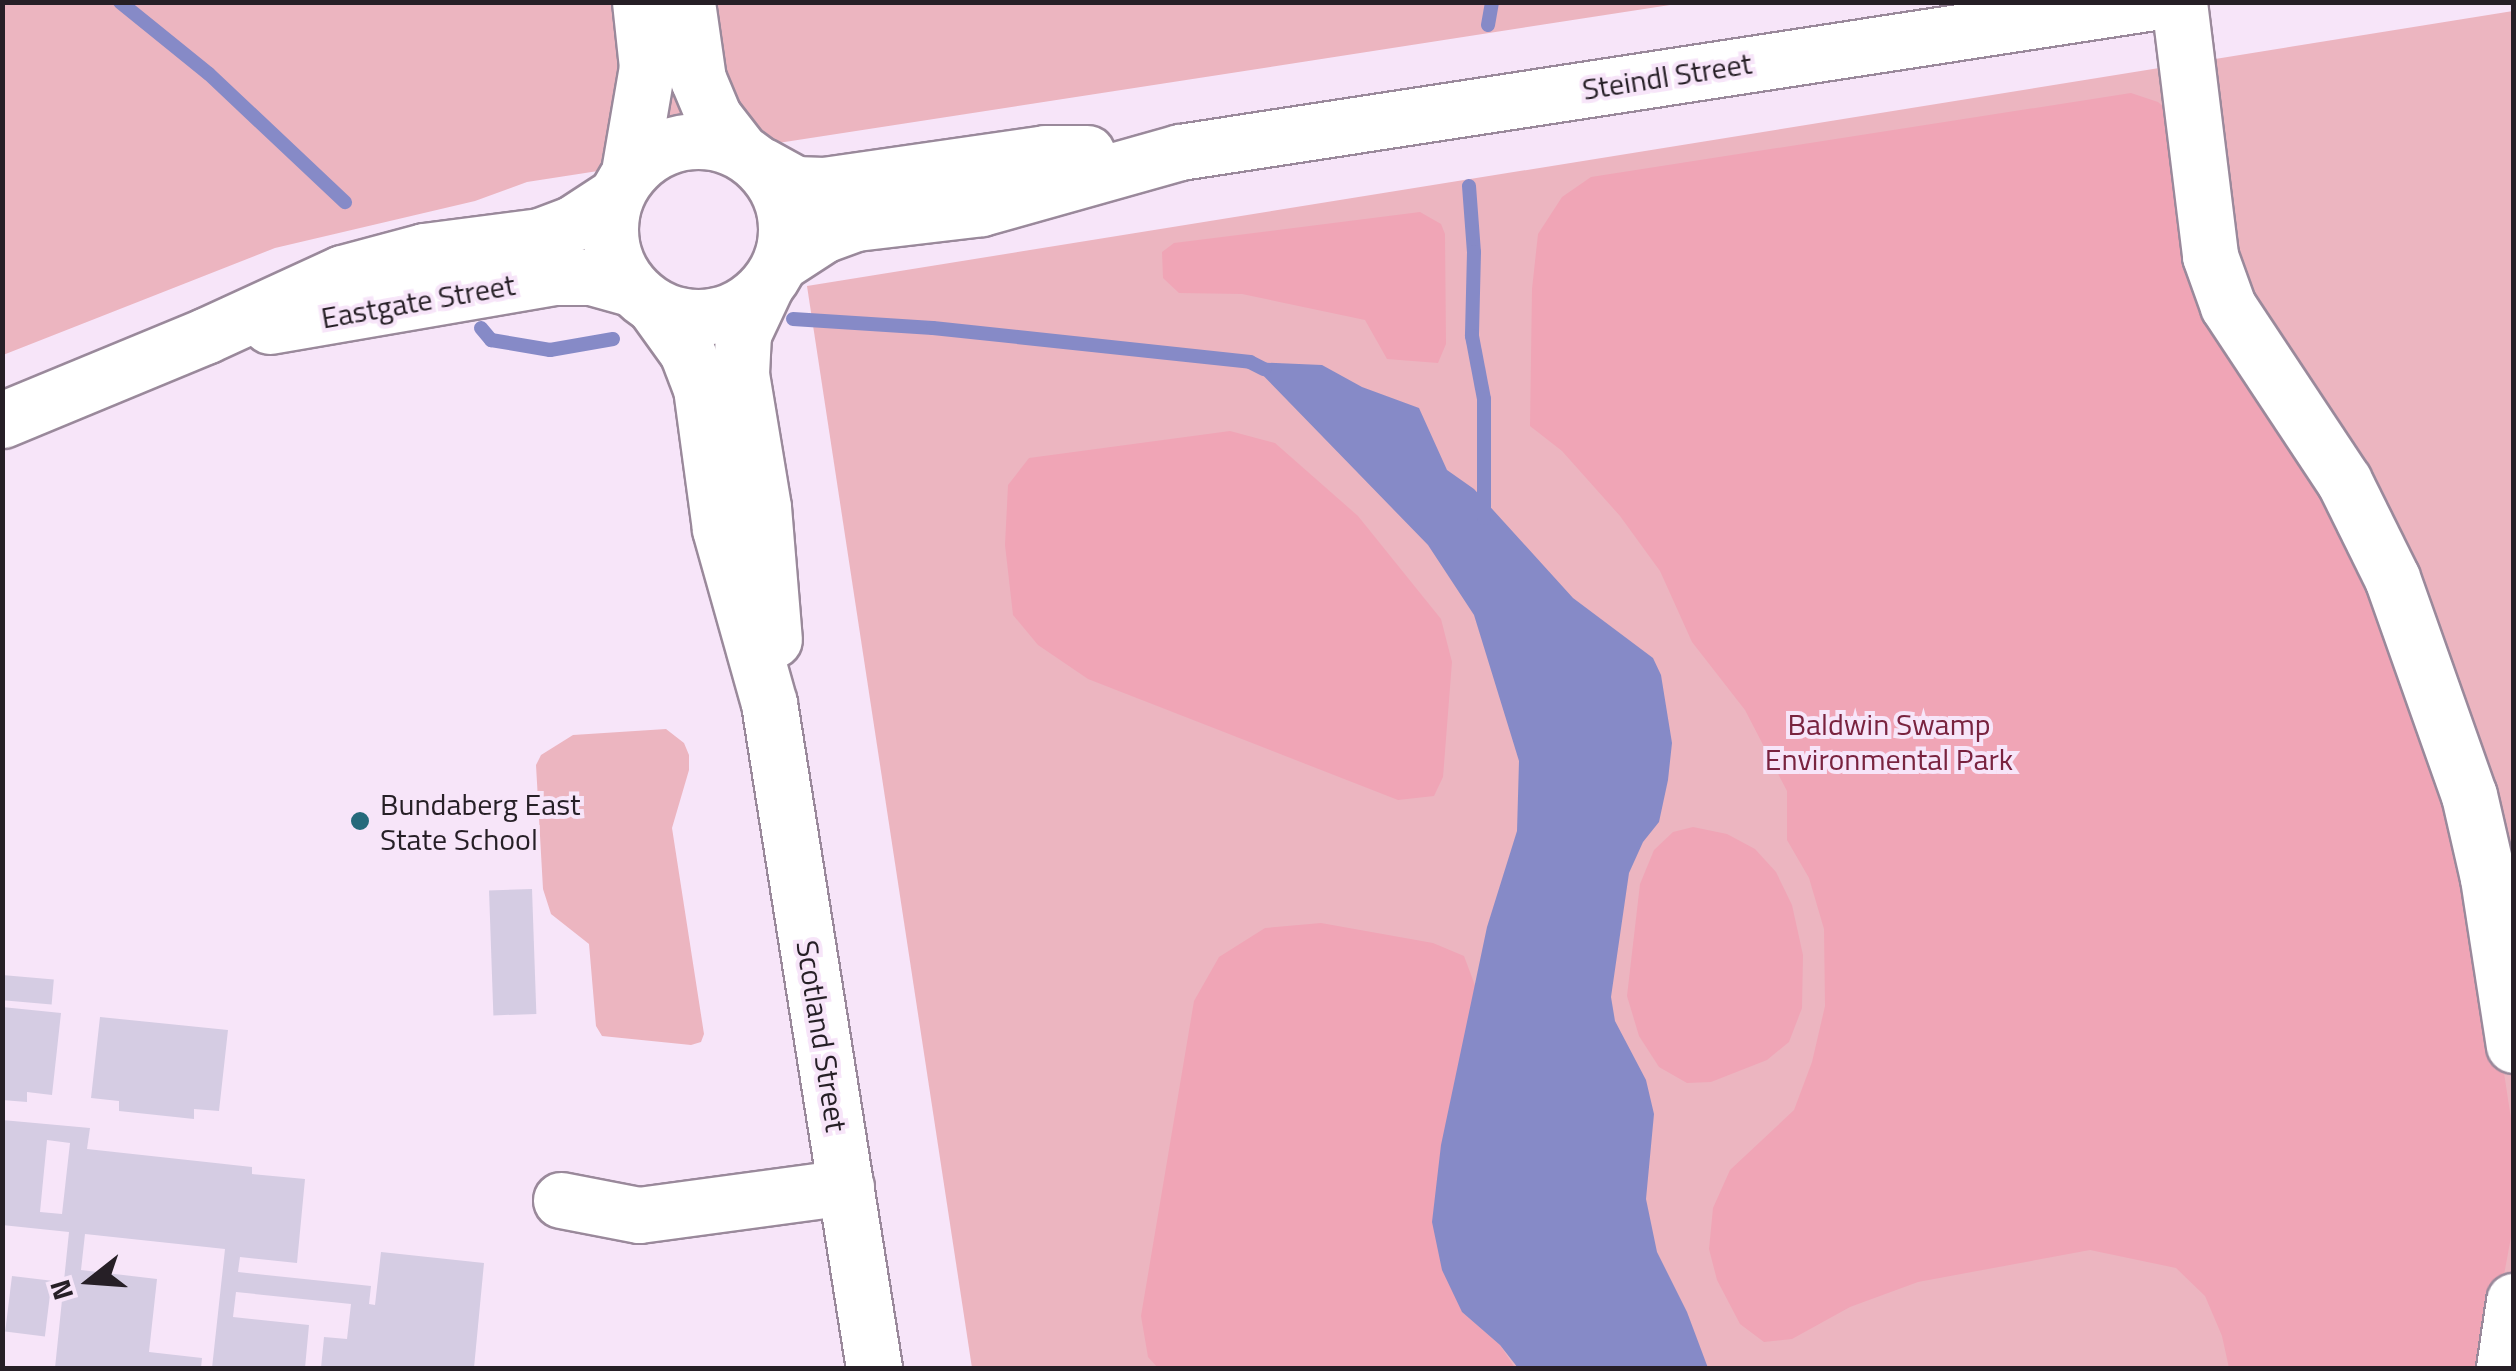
<!DOCTYPE html>
<style>
body{margin:0}
#map{position:relative;width:2516px;height:1371px;overflow:hidden;background:#f7e5f9;font-family:"Titillium Web",sans-serif}
div>[style]{position:absolute}
.green>*{inset:0;background:#ecb5c0}
.forest>*{inset:0;background:#f0a5b6}
.water>*{inset:0;background:#868ac7}
.stream>*{height:14px;margin:-7px;padding:0 7px;transform-origin:7px;border-radius:7px;background:#868ac7}
.building>*{inset:0;background:#d5cce3;transform-origin:0 0}
.roads{filter:drop-shadow(2px 0 #9a899b) drop-shadow(-2px 0 #9a899b) drop-shadow(0 2px #9a899b) drop-shadow(0 -2px #9a899b)}
.minor>*{height:55px;margin:-27.5px;padding:0 27.5px;transform-origin:27.5px;border-radius:27.5px;background:#fff}
.minor>.ring{margin:-27.5px;padding:0;box-sizing:content-box;background:none;border:55px solid #fff;border-radius:50%}
.dots>*{width:28px;height:28px;translate:-50% -50%;box-sizing:border-box;border:5px solid #f7e5f9;border-radius:50%}
span{translate:-50% -50%;white-space:nowrap;text-align:center;line-height:1.15;-webkit-text-stroke:8px #f7e5f9;paint-order:stroke}
.street-label{font-size:30px;color:#261f26}
.park-label{font-size:30px;color:#79233f}
.poi-label{font-size:30px;color:#261f26}
.left{translate:0 -50%;text-align:left}
.frame{position:absolute;inset:0;border:5px solid #261f26;pointer-events:none}
.north{position:absolute;left:40px;top:1231px;width:100px;height:100px;-webkit-text-stroke:8px #f7e5f9;paint-order:stroke;rotate:253deg;font-size:28px;font-weight:700;line-height:40px;text-align:center;color:#261f26}
.north::after{content:'';display:block;margin:auto;width:35px;height:45px;background:#261f26;clip-path:polygon(50% 0,100% 100%,50% 72%,0 100%)}
</style>
<div id="map">
<div class="green">
<i style="clip-path:polygon(3px 3px,1683px 3px,527px 182px,475px 201px,275px 248px,3px 355px)"></i>
<i style="clip-path:polygon(2513px 11px,2513px 1368px,972px 1368px,807px 286px)"></i>
<i style="clip-path:polygon(666px 729px,684px 743px,689px 755px,689px 770px,672px 828px,704px 1034px,701px 1042px,691px 1045px,602px 1036px,596px 1026px,589px 944px,551px 914px,543px 889px,536px 765px,541px 755px,573px 735px)"></i>
</div>
<div class="forest">
<i style="clip-path:polygon(2131px 93px,2158px 102px,2171px 113px,2342px 517px,2386px 606px,2481px 921px,2513px 1132px,2513px 1226px,2487px 1368px,2229px 1368px,2222px 1336px,2205px 1296px,2176px 1268px,2090px 1250px,1918px 1282px,1850px 1307px,1792px 1339px,1764px 1342px,1740px 1324px,1717px 1280px,1709px 1249px,1713px 1208px,1730px 1170px,1794px 1110px,1812px 1062px,1825px 1006px,1824px 929px,1809px 878px,1787px 840px,1787px 791px,1745px 710px,1692px 642px,1660px 571px,1620px 516px,1562px 451px,1530px 426px,1532px 289px,1538px 234px,1562px 197px,1591px 177px)"></i>
<i style="clip-path:polygon(1420px 212px,1441px 224px,1445px 234px,1446px 344px,1438px 363px,1387px 359px,1365px 320px,1242px 294px,1179px 293px,1163px 278px,1162px 252px,1174px 243px)"></i>
<i style="clip-path:polygon(1230px 431px,1275px 443px,1358px 516px,1441px 619px,1452px 662px,1443px 777px,1434px 796px,1398px 800px,1088px 679px,1038px 645px,1013px 615px,1005px 545px,1008px 485px,1029px 458px)"></i>
<i style="clip-path:polygon(1693px 827px,1727px 834px,1755px 849px,1776px 872px,1792px 905px,1803px 955px,1802px 1008px,1789px 1042px,1767px 1060px,1711px 1082px,1687px 1083px,1659px 1067px,1639px 1036px,1627px 996px,1640px 884px,1654px 850px,1673px 832px)"></i>
<i style="clip-path:polygon(1321px 923px,1433px 943px,1464px 956px,1476px 988px,1463px 1054px,1462px 1312px,1500px 1345px,1515px 1368px,1158px 1368px,1148px 1357px,1141px 1316px,1194px 1001px,1219px 957px,1265px 928px)"></i>
</div>
<div class="water">
<i style="clip-path:polygon(1250px 362px,1322px 365px,1362px 387px,1419px 408px,1447px 470px,1474px 489px,1573px 598px,1653px 658px,1661px 675px,1672px 743px,1668px 780px,1659px 822px,1643px 842px,1629px 873px,1611px 997px,1615px 1021px,1646px 1080px,1654px 1114px,1646px 1199px,1657px 1252px,1687px 1312px,1708px 1368px,1518px 1368px,1500px 1345px,1462px 1312px,1442px 1270px,1432px 1222px,1441px 1145px,1487px 927px,1517px 831px,1519px 761px,1474px 615px,1428px 545px)"></i>
</div>
<div class="stream">
<i style="left:120px;top:2px;width:114px;rotate:39deg"></i>
<i style="left:209px;top:74px;width:187px;rotate:43.3deg"></i>
<i style="left:1488px;top:25px;width:23px;rotate:-80deg"></i>
<i style="left:1469px;top:186px;width:66px;rotate:85.7deg"></i>
<i style="left:1474px;top:252px;width:84px;rotate:91.4deg"></i>
<i style="left:1472px;top:336px;width:64px;rotate:79.2deg"></i>
<i style="left:1484px;top:399px;width:119px;rotate:90deg"></i>
<i style="left:793px;top:319px;width:140px;rotate:3.7deg"></i>
<i style="left:933px;top:328px;width:319px;rotate:6.1deg"></i>
<i style="left:1250px;top:362px;width:16px;rotate:27deg"></i>
<i style="left:481px;top:328px;width:16px;rotate:50deg"></i>
<i style="left:491px;top:340px;width:60px;rotate:9.6deg"></i>
<i style="left:550px;top:350px;width:64px;rotate:-9.9deg"></i>
</div>
<div class="building">
<i style="left:532px;top:889px;width:125px;height:43px;rotate:88deg"></i>
<i style="left:2px;top:975px;width:52px;height:25px;rotate:5deg"></i>
<i style="clip-path:polygon(2px 1007px,61px 1013px,52px 1095px,27px 1092px,27px 1102px,2px 1100px)"></i>
<i style="clip-path:polygon(100px 1017px,228px 1030px,219px 1111px,194px 1109px,194px 1119px,119px 1111px,119px 1101px,91px 1098px)"></i>
<i style="clip-path:polygon(evenodd,2px 1120px,90px 1128px,87px 1149px,252px 1167px,252px 1174px,305px 1179px,297px 1263px,240px 1257px,238px 1272px,371px 1286px,369px 1304px,375px 1305px,381px 1252px,484px 1263px,474px 1368px,321px 1368px,324px 1337px,347px 1339px,351px 1304px,236px 1292px,233px 1317px,309px 1325px,305px 1368px,212px 1368px,225px 1249px,85px 1234px,81px 1270px,157px 1279px,149px 1352px,202px 1358px,201px 1368px,55px 1368px,69px 1232px,2px 1225px,2px 1120px,47px 1140px,70px 1143px,62px 1214px,40px 1212px,47px 1140px)"></i>
<i style="left:12px;top:1276px;width:40px;height:56px;rotate:7deg"></i>
</div>
<div class="roads">
<div class="minor">
<i style="left:687px;top:2px;width:78px;rotate:81.9deg"></i>
<i style="left:698px;top:79px;width:41px;rotate:67.2deg"></i>
<i style="left:714px;top:117px;width:41px;rotate:52deg"></i>
<i style="left:2179px;top:2px;width:256px;rotate:83deg"></i>
<i style="left:2210px;top:256px;width:53px;rotate:70.2deg"></i>
<i style="left:2228px;top:306px;width:210px;rotate:56.5deg"></i>
<i style="left:2344px;top:481px;width:108px;rotate:63.7deg"></i>
<i style="left:2392px;top:578px;width:230px;rotate:70.5deg"></i>
<i style="left:2469px;top:795px;width:85px;rotate:77.1deg"></i>
<i style="left:2488px;top:878px;width:169px;rotate:81.2deg"></i>
<i class="ring" style="left:610px;top:141px;width:121px;height:121px"></i>
<i style="left:761px;top:165px;width:39px;rotate:29deg"></i>
<i style="left:795px;top:184px;width:29px;rotate:2deg"></i>
<i style="left:824px;top:185px;width:223px;rotate:-8.2deg"></i>
<i style="left:1045px;top:153px;width:42px"></i>
<i style="left:629px;top:172px;width:107px;rotate:-80.3deg"></i>
<i style="left:647px;top:67px;width:65px;rotate:-96.1deg"></i>
<i style="left:780px;top:263px;width:51px;rotate:-33.1deg"></i>
<i style="left:823px;top:235px;width:35px;rotate:-20deg"></i>
<i style="left:856px;top:223px;width:126px;rotate:-6.8deg"></i>
<i style="left:981px;top:208px;width:207px;rotate:-15.7deg"></i>
<i style="left:1180px;top:152px;width:985px;rotate:-8.76deg"></i>
<i style="left:765px;top:287px;width:52px;rotate:115.1deg"></i>
<i style="left:743px;top:334px;width:40px;rotate:92.9deg"></i>
<i style="left:741px;top:374px;width:135px;rotate:80.6deg"></i>
<i style="left:763px;top:507px;width:133px;rotate:85.3deg"></i>
<i style="left:654px;top:306px;width:57px;rotate:54.3deg"></i>
<i style="left:687px;top:352px;width:39px;rotate:69deg"></i>
<i style="left:701px;top:388px;width:142px;rotate:82.3deg"></i>
<i style="left:720px;top:529px;width:181px;rotate:74.3deg"></i>
<i style="left:769px;top:703px;width:673px;rotate:81.03deg"></i>
<i style="left:270px;top:326px;width:289px;rotate:-9.8deg"></i>
<i style="left:555px;top:277px;width:36px"></i>
<i style="left:591px;top:277px;width:41px;rotate:15.4deg"></i>
<i style="left:2px;top:420px;width:220px;rotate:-22.5deg"></i>
<i style="left:205px;top:336px;width:151px;rotate:-24.7deg"></i>
<i style="left:342px;top:273px;width:85px;rotate:-15deg"></i>
<i style="left:424px;top:251px;width:117px;rotate:-7.4deg"></i>
<i style="left:540px;top:236px;width:34px;rotate:-21deg"></i>
<i style="left:572px;top:224px;width:51px;rotate:-33.1deg"></i>
<i style="left:561px;top:1200px;width:79px;rotate:10.9deg"></i>
<i style="left:639px;top:1215px;width:209px;rotate:-7.7deg"></i>
<i style="left:2504px;top:1368px;width:68px;rotate:-81.5deg"></i>
</div>
</div>
<div class="dots">
<i style="left:360px;top:821px;background:#26697b"></i>
</div>
<div class="street-label">
<span style="left:1667px;top:76px;rotate:-9deg">Steindl Street</span>
<span style="left:418px;top:301px;rotate:-10deg">Eastgate Street</span>
<span style="left:822px;top:1036px;rotate:81deg">Scotland Street</span>
</div>
<div class="park-label">
<span style="left:1889px;top:741px">Baldwin Swamp<br>Environmental Park</span>
</div>
<div class="poi-label">
<span class="left" style="left:380px;top:821px">Bundaberg East<br>State School</span>
</div>
<div class="frame"></div>
<div class="north">N</div>
</div>
